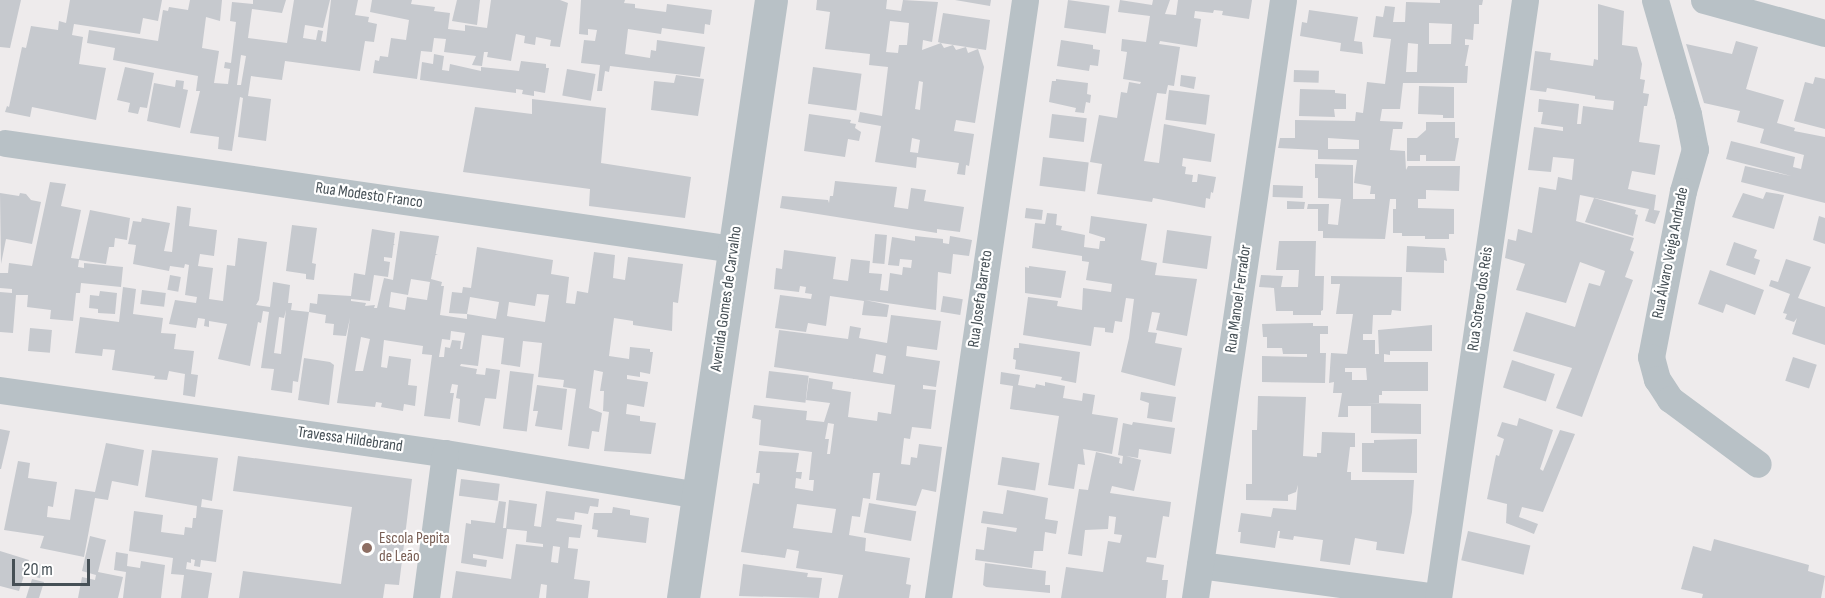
<!DOCTYPE html>
<meta charset="utf-8">
<style>
body{margin:0}
#map{position:relative;width:1825px;height:598px;overflow:hidden;background:#eeebec;font-family:"Sofia Sans Condensed",sans-serif}
div>[style]{position:absolute}
.building>*{inset:0;background:#c6c9ce;transform-origin:0 0}
.minor>*{height:27px;margin:-13.5px;padding:0 13.5px;transform-origin:13.5px;border-radius:13.5px;background:#b8c1c6}
.tertiary>*{height:33px;margin:-16.5px;padding:0 16.5px;transform-origin:16.5px;border-radius:16.5px;background:#b8c1c6}
.dots>*{width:16px;height:16px;translate:-50% -50%;box-sizing:border-box;border:3px solid #fff;border-radius:50%}
span{translate:-50% -50%;white-space:nowrap;text-align:center;line-height:1.15;-webkit-text-stroke:4.5px #fff;paint-order:stroke}
.street-label{font-size:16px;color:#465056}
.education-label{font-size:16px;color:#785e54}
.left{translate:0 -50%;text-align:left}
.scale{position:absolute;left:12px;top:559px;width:78px;height:27px;box-sizing:border-box;border:3px solid #465056;border-top:0;padding-left:8px;font-size:18px;line-height:21px;white-space:nowrap;color:#465056;-webkit-text-stroke:4px #fff;paint-order:stroke}
</style>
<div id="map">
<div class="building">
<i style="clip-path:polygon(0 0,21px 0,10px 48px,0 47px)"></i>
<i style="clip-path:polygon(70px 0,162px 0,158px 21px,143px 18px,140px 34px,74px 24px,72px 35px,83px 37px,79px 64px,106px 68px,96px 120px,32px 107px,30px 117px,5px 112px,7px 106px,9px 107px,22px 47px,26px 48px,31px 26px,58px 30px,59px 21px,66px 23px)"></i>
<i style="clip-path:polygon(evenodd,190px 0,222px 0,220px 21px,206px 17px,202px 48px,219px 51px,214px 83px,228px 84px,230px 69px,224px 68px,225px 62px,231px 63px,236px 22px,230px 21px,232px 2px,253px 4px,253px 0,286px 0,282px 13px,252px 9px,248px 38px,287px 43px,294px 0,330px 0,323px 28px,305px 25px,303px 38px,316px 40px,318px 30px,323px 31px,321px 41px,326px 42px,331px 0,358px 0,355px 15px,369px 17px,368px 22px,377px 24px,374px 42px,365px 41px,360px 71px,285px 61px,282px 80px,251px 76px,248px 96px,271px 99px,266px 141px,238px 137px,243px 98px,240px 97px,232px 151px,218px 149px,219px 137px,190px 133px,200px 91px,196px 91px,198px 76px,113px 60px,115px 48px,87px 43px,89px 30px,158px 41px,163px 10px,168px 11px,169px 7px,188px 10px,190px 0,241px 55px,246px 56px,241px 85px,237px 85px,241px 55px)"></i>
<i style="clip-path:polygon(372px 0,412px 0,411px 4px,435px 7px,434px 11px,450px 13px,448px 29px,465px 31px,465px 25px,487px 28px,491px 0,560px 0,568px 3px,560px 47px,550px 46px,551px 40px,536px 37px,535px 45px,524px 43px,525px 36px,516px 34px,511px 61px,487px 57px,488px 52px,484px 52px,482px 66px,472px 65px,476px 56px,444px 52px,446px 39px,434px 38px,432px 52px,421px 51px,417px 79px,373px 73px,375px 60px,379px 61px,380px 56px,388px 57px,391px 38px,406px 40px,409px 20px,370px 12px)"></i>
<i style="clip-path:polygon(457px 0,480px 0,477px 25px,452px 21px)"></i>
<i style="clip-path:polygon(581px 0,625px 0,624px 3px,635px 4px,635px 8px,666px 12px,667px 4px,712px 10px,710px 25px,705px 24px,704px 34px,662px 28px,661px 34px,628px 29px,625px 54px,650px 58px,651px 50px,656px 51px,657px 40px,705px 47px,700px 77px,610px 66px,609px 72px,605px 71px,602px 91px,597px 91px,600px 65px,581px 63px,584px 40px,595px 41px,597px 30px,588px 29px,588px 35px,579px 34px)"></i>
<i style="clip-path:polygon(evenodd,817px 0,887px 0,886px 9px,901px 11px,903px 0,938px 2px,932px 42px,923px 40px,922px 50px,941px 43px,938px 42px,943px 13px,990px 20px,986px 50px,941px 43px,944px 48px,953px 45px,956px 50px,966px 47px,968px 53px,978px 49px,984px 67px,975px 123px,956px 120px,954px 131px,974px 134px,969px 166px,966px 165px,965px 175px,957px 174px,959px 163px,917px 157px,916px 168px,875px 162px,881px 126px,858px 122px,860px 112px,882px 116px,888px 67px,869px 65px,870px 54px,825px 49px,830px 12px,816px 10px,817px 0,890px 21px,909px 23px,907px 45px,899px 45px,898px 53px,886px 52px,890px 21px,817px 0,919px 81px,923px 82px,920px 110px,915px 109px,919px 81px,817px 0,912px 138px,920px 140px,918px 153px,910px 152px,912px 138px)"></i>
<i style="clip-path:polygon(955px 0,991px 0,990px 6px)"></i>
<i style="left:1068px;top:0;width:42px;height:28px;rotate:8deg"></i>
<i style="clip-path:polygon(1120px 0,1152px 5px,1153px 0,1170px 0,1165px 14px,1176px 15px,1178px 0,1252px 0,1249px 19px,1222px 15px,1223px 11px,1214px 10px,1213px 13px,1195px 11px,1194px 18px,1201px 19px,1197px 47px,1160px 41px,1159px 44px,1180px 47px,1174px 86px,1168px 85px,1166px 94px,1157px 93px,1144px 161px,1159px 163px,1164px 124px,1215px 134px,1211px 162px,1183px 158px,1182px 166px,1186px 167px,1185px 174px,1193px 175px,1192px 182px,1197px 182px,1198px 174px,1216px 177px,1213px 193px,1211px 192px,1210px 199px,1206px 198px,1205px 208px,1153px 198px,1152px 202px,1097px 194px,1102px 164px,1090px 162px,1099px 115px,1117px 118px,1121px 92px,1127px 93px,1129px 82px,1140px 84px,1141px 82px,1123px 79px,1127px 52px,1121px 51px,1122px 39px,1146px 42px,1150px 16px,1118px 12px)"></i>
<i style="clip-path:polygon(evenodd,1440px 0,1483px 0,1482px 5px,1479px 5px,1479px 24px,1474px 24px,1473px 40px,1465px 39px,1465px 45px,1469px 45px,1465px 66px,1468px 66px,1467px 83px,1403px 83px,1400px 109px,1382px 109px,1380px 121px,1403px 122px,1402px 129px,1393px 129px,1390px 150px,1405px 151px,1406px 170px,1408px 166px,1460px 166px,1459px 191px,1426px 190px,1426px 199px,1418px 199px,1418px 208px,1454px 209px,1454px 234px,1449px 234px,1449px 239px,1425px 239px,1425px 236px,1402px 236px,1402px 233px,1393px 233px,1393px 209px,1396px 209px,1396px 199px,1390px 199px,1385px 239px,1323px 238px,1323px 231px,1318px 231px,1318px 209px,1307px 209px,1308px 204px,1329px 204px,1328px 224px,1338px 225px,1341px 199px,1318px 198px,1318px 178px,1315px 178px,1315px 164px,1353px 165px,1353px 199px,1375px 199px,1375px 194px,1370px 194px,1371px 186px,1354px 183px,1357px 160px,1318px 159px,1318px 150px,1278px 148px,1280px 138px,1295px 138px,1295px 120px,1355px 121px,1356px 112px,1363px 113px,1367px 82px,1385px 84px,1391px 39px,1373px 37px,1376px 16px,1383px 17px,1385px 6px,1395px 7px,1393px 22px,1405px 22px,1406px 2px,1440px 3px,1440px 0,1429px 23px,1452px 24px,1451px 44px,1429px 44px,1429px 23px,1440px 0,1408px 43px,1418px 44px,1417px 72px,1406px 72px,1408px 43px,1440px 0,1328px 138px,1359px 140px,1359px 149px,1328px 149px,1328px 138px)"></i>
<i style="clip-path:polygon(1598px 4px,1624px 11px,1622px 45px,1637px 47px,1642px 64px,1640px 79px,1645px 80px,1643px 93px,1649px 94px,1647px 106px,1644px 106px,1639px 142px,1660px 145px,1655px 175px,1632px 171px,1628px 189px,1656px 195px,1654px 210px,1660px 211px,1655px 224px,1645px 221px,1649px 209px,1580px 195px,1576px 221px,1634px 238px,1630px 250px,1634px 252px,1625px 277px,1633px 280px,1582px 417px,1556px 408px,1572px 368px,1513px 351px,1526px 312px,1575px 327px,1589px 283px,1600px 286px,1605px 271px,1580px 262px,1566px 303px,1516px 290px,1525px 264px,1505px 258px,1508px 239px,1516px 241px,1518px 229px,1532px 233px,1539px 187px,1556px 190px,1558px 177px,1572px 180px,1574px 159px,1553px 157px,1551px 172px,1528px 170px,1534px 127px,1563px 131px,1563px 127px,1541px 124px,1543px 112px,1538px 112px,1539px 99px,1579px 104px,1577px 124px,1581px 124px,1583px 106px,1613px 110px,1614px 101px,1595px 99px,1595px 96px,1547px 88px,1546px 92px,1530px 90px,1535px 51px,1551px 53px,1550px 60px,1593px 66px,1594px 59px,1598px 60px)"></i>
<i style="clip-path:polygon(1309px 10px,1358px 17px,1354px 41px,1362px 42px,1363px 54px,1340px 51px,1341px 43px,1300px 36px,1302px 22px,1307px 23px)"></i>
<i style="clip-path:polygon(1061px 40px,1093px 45px,1093px 49px,1100px 50px,1098px 66px,1090px 65px,1089px 71px,1057px 66px)"></i>
<i style="clip-path:polygon(1736px 41px,1758px 47px,1746px 89px,1784px 100px,1777px 123px,1795px 128px,1794px 131px,1825px 137px,1825px 203px,1741px 182px,1745px 166px,1791px 176px,1726px 159px,1731px 141px,1795px 157px,1793px 167px,1801px 169px,1804px 155px,1760px 143px,1764px 129px,1737px 122px,1740px 111px,1704px 103px,1686px 44px,1732px 54px)"></i>
<i style="clip-path:polygon(434px 54px,444px 56px,442px 70px,449px 71px,450px 64px,481px 71px,481px 67px,519px 71px,521px 61px,546px 64px,546px 68px,549px 68px,545px 93px,534px 91px,534px 96px,522px 94px,523px 90px,516px 89px,516px 93px,420px 80px,422px 62px,433px 64px)"></i>
<i style="clip-path:polygon(125px 67px,154px 73px,147px 108px,140px 107px,138px 114px,128px 112px,130px 103px,117px 100px)"></i>
<i style="left:813px;top:67px;width:49px;height:37px;rotate:8deg"></i>
<i style="left:567px;top:69px;width:29px;height:27px;rotate:10deg"></i>
<i style="left:1294px;top:70px;width:25px;height:12px;rotate:2deg"></i>
<i style="clip-path:polygon(676px 75px,704px 79px,698px 116px,651px 110px,654px 81px,674px 83px)"></i>
<i style="clip-path:polygon(1181px 75px,1196px 77px,1194px 89px,1180px 86px)"></i>
<i style="clip-path:polygon(1815px 77px,1825px 79px,1825px 129px,1794px 121px,1805px 82px,1813px 84px)"></i>
<i style="clip-path:polygon(1056px 79px,1088px 83px,1087px 94px,1091px 95px,1090px 103px,1086px 102px,1084px 113px,1075px 112px,1076px 108px,1049px 102px,1052px 81px,1056px 81px)"></i>
<i style="clip-path:polygon(176px 80px,184px 81px,183px 89px,188px 90px,180px 128px,147px 121px,154px 83px,175px 87px)"></i>
<i style="clip-path:polygon(1419px 86px,1454px 87px,1454px 118px,1443px 118px,1443px 115px,1418px 114px)"></i>
<i style="clip-path:polygon(1300px 89px,1335px 90px,1335px 93px,1346px 94px,1346px 109px,1334px 109px,1335px 117px,1299px 116px)"></i>
<i style="left:1169px;top:90px;width:41px;height:30px;rotate:7deg"></i>
<i style="clip-path:polygon(532px 99px,606px 108px,601px 163px,691px 177px,685px 218px,589px 206px,590px 189px,463px 172px,475px 107px,532px 114px)"></i>
<i style="clip-path:polygon(809px 114px,851px 120px,850px 123px,856px 124px,855px 128px,861px 132px,859px 141px,848px 139px,845px 157px,804px 151px)"></i>
<i style="left:1052px;top:114px;width:35px;height:24px;rotate:7deg"></i>
<i style="clip-path:polygon(1426px 122px,1455px 122px,1455px 138px,1459px 138px,1455px 161px,1426px 161px,1426px 155px,1420px 155px,1420px 161px,1407px 161px,1407px 138px,1417px 138px,1426px 130px)"></i>
<i style="left:1043px;top:157px;width:46px;height:29px;rotate:7deg"></i>
<i style="clip-path:polygon(835px 181px,897px 187px,894px 207px,908px 209px,911px 188px,926px 190px,924px 201px,964px 207px,960px 232px,937px 229px,937px 233px,780px 208px,782px 196px,828px 200px,829px 203px,830px 196px,833px 196px)"></i>
<i style="clip-path:polygon(50px 182px,66px 184px,61px 206px,81px 210px,71px 258px,79px 259px,90px 210px,130px 218px,127px 240px,115px 238px,114px 247px,109px 247px,106px 264px,79px 260px,78px 267px,84px 268px,84px 263px,123px 267px,121px 287px,81px 283px,80px 293px,76px 293px,73px 321px,50px 319px,51px 310px,27px 307px,28px 295px,16px 295px,13px 333px,0 332px,0 292px,12px 293px,12px 289px,0 288px,0 273px,8px 273px,9px 263px,32px 266px)"></i>
<i style="left:1273px;top:185px;width:30px;height:12px;rotate:2deg"></i>
<i style="clip-path:polygon(1766px 192px,1784px 195px,1774px 229px,1732px 217px,1743px 193px,1763px 199px)"></i>
<i style="clip-path:polygon(0 193px,19px 196px,20px 193px,26px 194px,31px 200px,41px 202px,32px 244px,6px 239px,1px 264px)"></i>
<i style="clip-path:polygon(1594px 198px,1636px 210px,1635px 214px,1638px 215px,1633px 236px,1585px 222px)"></i>
<i style="clip-path:polygon(1287px 201px,1305px 202px,1304px 209px,1287px 209px)"></i>
<i style="clip-path:polygon(evenodd,177px 206px,191px 208px,189px 226px,217px 230px,214px 256px,200px 254px,198px 266px,213px 268px,209px 299px,223px 301px,227px 265px,235px 266px,238px 238px,267px 242px,259px 300px,256px 305px,270px 307px,273px 282px,290px 285px,288px 303px,292px 303px,291px 310px,309px 312px,298px 382px,293px 381px,292px 393px,271px 390px,274px 369px,261px 368px,269px 312px,263px 311px,261px 323px,258px 322px,250px 366px,218px 359px,227px 324px,209px 321px,209px 327px,204px 326px,205px 319px,198px 318px,196px 328px,169px 324px,175px 300px,196px 303px,197px 297px,185px 295px,189px 265px,185px 264px,184px 268px,170px 266px,169px 271px,133px 264px,136px 245px,128px 244px,133px 221px,141px 222px,142px 218px,170px 223px,164px 251px,172px 252px,177px 206px,286px 310px,281px 354px,274px 353px,279px 317px,284px 318px,286px 310px)"></i>
<i style="left:1026px;top:208px;width:17px;height:10px;rotate:7deg"></i>
<i style="clip-path:polygon(1047px 213px,1057px 214px,1056px 225px,1062px 226px,1061px 230px,1085px 235px,1084px 247px,1099px 249px,1100px 241px,1105px 241px,1105px 238px,1089px 233px,1091px 216px,1147px 224px,1141px 260px,1157px 263px,1155px 275px,1197px 279px,1187px 336px,1156px 330px,1160px 313px,1152px 312px,1148px 332px,1157px 333px,1155px 343px,1182px 348px,1175px 386px,1121px 372px,1129px 338px,1134px 299px,1126px 298px,1122px 322px,1115px 321px,1113px 333px,1105px 332px,1105px 328px,1094px 327px,1091px 346px,1023px 335px,1028px 297px,1058px 301px,1057px 306px,1082px 310px,1083px 288px,1111px 292px,1112px 284px,1086px 280px,1089px 262px,1082px 261px,1082px 256px,1032px 248px,1035px 223px,1045px 224px)"></i>
<i style="clip-path:polygon(1819px 216px,1825px 218px,1825px 244px,1813px 240px)"></i>
<i style="clip-path:polygon(292px 225px,317px 228px,312px 263px,316px 264px,314px 280px,306px 279px,306px 274px,286px 271px)"></i>
<i style="clip-path:polygon(evenodd,372px 229px,395px 233px,392px 258px,384px 257px,384px 261px,390px 262px,388px 277px,374px 275px,370px 301px,351px 299px,351px 301px,366px 303px,365px 306px,375px 305px,374px 308px,377px 308px,384px 278px,393px 280px,400px 231px,439px 236px,431px 279px,442px 282px,441px 286px,444px 286px,440px 315px,467px 319px,467px 314px,449px 313px,452px 292px,462px 293px,463px 287px,471px 288px,477px 247px,553px 260px,551px 274px,569px 277px,566px 303px,575px 304px,577px 291px,588px 293px,594px 252px,615px 255px,613px 278px,625px 280px,628px 257px,683px 264px,678px 303px,673px 302px,672px 331px,633px 325px,633px 321px,614px 318px,609px 356px,629px 359px,630px 347px,650px 349px,650px 352px,653px 352px,650px 374px,640px 372px,640px 377px,627px 375px,627px 379px,648px 382px,644px 407px,627px 404px,626px 414px,640px 416px,640px 421px,656px 423px,651px 454px,604px 451px,609px 412px,603px 411px,604px 391px,600px 391px,603px 372px,594px 370px,589px 408px,602px 413px,599px 432px,592px 431px,589px 449px,568px 446px,576px 389px,563px 387px,564px 380px,538px 377px,542px 343px,523px 341px,520px 367px,501px 364px,504px 338px,482px 335px,478px 366px,461px 364px,460px 366px,477px 369px,476px 374px,485px 375px,486px 368px,500px 370px,496px 399px,485px 398px,480px 426px,458px 422px,460px 399px,456px 398px,458px 385px,452px 384px,450px 393px,454px 393px,450px 419px,424px 416px,432px 355px,422px 354px,423px 346px,384px 340px,381px 367px,387px 368px,389px 356px,411px 359px,408px 385px,417px 386px,415px 406px,404px 404px,403px 411px,381px 407px,382px 403px,376px 402px,375px 407px,337px 403px,350px 318px,346px 336px,333px 335px,334px 324px,325px 323px,326px 315px,309px 312px,310px 303px,317px 304px,318px 294px,351px 296px,354px 273px,365px 275px,372px 229px,411px 279px,430px 282px,427px 300px,407px 297px,405px 310px,389px 307px,391px 292px,408px 295px,411px 279px,372px 229px,537px 294px,549px 295px,545px 322px,507px 316px,509px 302px,535px 306px,537px 294px,372px 229px,470px 297px,499px 302px,496px 319px,467px 314px,470px 297px,372px 229px,451px 331px,465px 333px,462px 349px,460px 349px,461px 341px,452px 340px,450px 348px,445px 347px,444px 357px,439px 357px,442px 339px,450px 340px,451px 331px,372px 229px,361px 337px,370px 339px,363px 371px,355px 371px,361px 337px)"></i>
<i style="left:1167px;top:230px;width:45px;height:33px;rotate:8deg"></i>
<i style="left:875px;top:234px;width:12px;height:29px;rotate:5deg"></i>
<i style="clip-path:polygon(915px 236px,943px 239px,943px 243px,949px 244px,950px 236px,972px 240px,969px 256px,953px 254px,951px 274px,938px 272px,936px 310px,865px 300px,889px 305px,887px 317px,862px 315px,864px 301px,830px 296px,826px 326px,808px 323px,806px 332px,775px 328px,780px 295px,811px 299px,812px 294px,805px 293px,806px 287px,800px 286px,799px 292px,774px 289px,776px 268px,782px 269px,784px 250px,836px 257px,833px 279px,848px 281px,851px 259px,870px 261px,869px 273px,882px 274px,880px 290px,888px 291px,890px 273px,902px 275px,903px 267px,911px 268px,912px 260px,900px 259px,899px 266px,888px 265px,892px 237px,915px 241px)"></i>
<i style="clip-path:polygon(1279px 241px,1316px 241px,1315px 276px,1324px 276px,1323px 310px,1321px 311px,1321px 315px,1293px 315px,1293px 311px,1276px 311px,1274px 288px,1259px 287px,1261px 275px,1283px 276px,1281px 287px,1298px 287px,1299px 270px,1276px 270px)"></i>
<i style="clip-path:polygon(1734px 242px,1757px 250px,1754px 258px,1760px 260px,1755px 275px,1726px 265px)"></i>
<i style="clip-path:polygon(1407px 246px,1445px 248px,1447px 261px,1444px 260px,1444px 273px,1406px 272px)"></i>
<i style="clip-path:polygon(1786px 259px,1811px 267px,1798px 298px,1825px 307px,1825px 345px,1792px 334px,1797px 318px,1794px 322px,1785px 319px,1787px 314px,1783px 313px,1790px 294px,1769px 286px,1771px 280px,1778px 282px)"></i>
<i style="clip-path:polygon(1029px 266px,1066px 271px,1061px 298px,1025px 293px,1025px 267px,1029px 268px)"></i>
<i style="clip-path:polygon(1710px 270px,1764px 290px,1755px 315px,1726px 304px,1723px 313px,1698px 304px)"></i>
<i style="left:170px;top:275px;width:11px;height:15px;rotate:10deg"></i>
<i style="clip-path:polygon(evenodd,1331px 276px,1402px 277px,1401px 311px,1392px 310px,1391px 315px,1373px 315px,1372px 334px,1363px 334px,1363px 340px,1375px 340px,1375px 354px,1379px 354px,1378px 330px,1432px 325px,1432px 351px,1390px 351px,1390px 355px,1384px 354px,1384px 362px,1428px 362px,1428px 391px,1382px 391px,1382px 395px,1379px 395px,1379px 403px,1366px 403px,1421px 404px,1421px 434px,1371px 433px,1371px 406px,1348px 406px,1348px 417px,1338px 417px,1342px 393px,1333px 393px,1334px 382px,1329px 383px,1331px 353px,1347px 354px,1353px 314px,1336px 314px,1340px 284px,1331px 284px,1331px 276px,1345px 368px,1366px 368px,1367px 380px,1352px 380px,1352px 372px,1345px 372px,1345px 368px)"></i>
<i style="clip-path:polygon(123px 287px,136px 289px,133px 314px,163px 318px,161px 333px,176px 334px,174px 349px,194px 351px,191px 374px,198px 375px,195px 397px,183px 395px,185px 374px,169px 371px,167px 380px,154px 379px,155px 376px,112px 370px,115px 350px,103px 349px,102px 356px,75px 353px,80px 317px,119px 322px)"></i>
<i style="left:142px;top:290px;width:24px;height:14px;rotate:7deg"></i>
<i style="clip-path:polygon(100px 291px,117px 293px,115px 314px,98px 313px,98px 309px,89px 308px,90px 295px,99px 296px)"></i>
<i style="left:943px;top:296px;width:20px;height:16px;rotate:9deg"></i>
<i style="clip-path:polygon(evenodd,891px 315px,941px 321px,937px 350px,907px 346px,906px 356px,940px 361px,936px 387px,923px 385px,923px 389px,936px 390px,931px 429px,912px 427px,910px 439px,904px 438px,901px 464px,910px 465px,911px 457px,917px 458px,919px 444px,942px 447px,936px 492px,922px 489px,916px 506px,876px 500px,880px 473px,873px 473px,870px 499px,863px 498px,860px 517px,852px 516px,849px 535px,866px 538px,865px 551px,910px 558px,906px 584px,911px 585px,909px 598px,838px 598px,843px 575px,796px 568px,799px 551px,787px 549px,785px 558px,741px 552px,753px 483px,759px 484px,760px 473px,756px 473px,759px 451px,799px 453px,796px 472px,802px 472px,801px 479px,796px 478px,795px 488px,813px 491px,814px 480px,809px 480px,812px 452px,759px 445px,761px 420px,752px 418px,754px 405px,807px 411px,806px 420px,824px 422px,830px 403px,806px 400px,809px 378px,833px 382px,832px 389px,851px 392px,848px 417px,877px 421px,878px 412px,891px 414px,895px 385px,774px 367px,779px 330px,848px 339px,850px 326px,861px 328px,859px 338px,887px 343px,891px 315px,876px 354px,886px 356px,883px 374px,873px 372px,876px 354px,891px 315px,828px 423px,834px 424px,830px 454px,827px 454px,829px 439px,825px 439px,828px 423px,891px 315px,797px 504px,836px 509px,832px 533px,793px 528px,797px 504px)"></i>
<i style="clip-path:polygon(1313px 323px,1313px 326px,1328px 326px,1328px 334px,1320px 334px,1320px 353px,1326px 353px,1325px 383px,1262px 382px,1262px 356px,1307px 357px,1307px 354px,1283px 354px,1282px 348px,1267px 348px,1267px 337px,1263px 337px,1262px 324px)"></i>
<i style="left:30px;top:328px;width:22px;height:23px;rotate:5deg"></i>
<i style="clip-path:polygon(1019px 343px,1080px 352px,1076px 383px,1061px 380px,1062px 377px,1015px 369px,1016px 360px,1013px 359px,1014px 348px,1019px 348px)"></i>
<i style="left:1793px;top:357px;width:25px;height:25px;rotate:18deg"></i>
<i style="clip-path:polygon(304px 358px,330px 362px,334px 365px,329px 405px,298px 400px)"></i>
<i style="left:1512px;top:360px;width:45px;height:29px;rotate:18deg"></i>
<i style="left:510px;top:371px;width:24px;height:58px;rotate:7deg"></i>
<i style="left:769px;top:371px;width:40px;height:27px;rotate:7deg"></i>
<i style="clip-path:polygon(1001px 372px,1020px 375px,1018px 385px,1035px 388px,1036px 384px,1045px 386px,1045px 382px,1065px 386px,1063px 398px,1082px 401px,1083px 393px,1095px 395px,1092px 414px,1118px 418px,1112px 454px,1083px 449px,1085px 465px,1078px 464px,1074px 489px,1048px 485px,1059px 416px,1010px 409px,1013px 386px,1000px 384px)"></i>
<i style="clip-path:polygon(537px 385px,567px 389px,562px 430px,535px 426px,538px 411px,533px 411px)"></i>
<i style="clip-path:polygon(1141px 392px,1176px 397px,1172px 422px,1147px 418px,1149px 403px,1140px 400px)"></i>
<i style="clip-path:polygon(1258px 396px,1306px 397px,1303px 456px,1317px 457px,1317px 453px,1321px 453px,1322px 432px,1355px 433px,1355px 447px,1350px 447px,1347px 472px,1351px 472px,1351px 480px,1414px 480px,1412px 512px,1404px 554px,1376px 550px,1377px 542px,1355px 538px,1350px 565px,1320px 561px,1323px 540px,1294px 536px,1293px 540px,1279px 538px,1280px 531px,1278px 531px,1275px 548px,1240px 543px,1241px 532px,1238px 532px,1241px 513px,1271px 517px,1273px 508px,1296px 510px,1298px 485px,1296px 492px,1288px 495px,1288px 501px,1246px 500px,1246px 484px,1252px 484px,1252px 430px,1257px 430px)"></i>
<i style="clip-path:polygon(1519px 418px,1553px 430px,1540px 469px,1543px 471px,1560px 430px,1575px 434px,1543px 512px,1522px 507px,1519px 517px,1538px 524px,1534px 534px,1506px 523px,1507px 504px,1487px 499px,1496px 455px,1499px 456px,1504px 439px,1497px 436px,1502px 422px,1517px 426px)"></i>
<i style="clip-path:polygon(1133px 422px,1175px 428px,1171px 454px,1139px 449px,1138px 458px,1126px 456px,1141px 460px,1134px 491px,1112px 486px,1110px 493px,1171px 502px,1169px 517px,1163px 516px,1156px 558px,1147px 557px,1146px 562px,1164px 565px,1162px 580px,1168px 580px,1166px 598px,1061px 598px,1066px 567px,1103px 572px,1108px 541px,1120px 543px,1122px 535px,1114px 534px,1116px 517px,1109px 516px,1108px 529px,1085px 530px,1082px 556px,1068px 554px,1079px 489px,1088px 490px,1096px 452px,1120px 458px,1119px 463px,1122px 464px,1123px 456px,1118px 455px,1123px 423px,1132px 425px)"></i>
<i style="clip-path:polygon(0 429px,10px 431px,1px 469px,0 469px)"></i>
<i style="clip-path:polygon(1417px 439px,1417px 473px,1362px 472px,1362px 443px,1374px 443px,1374px 440px)"></i>
<i style="clip-path:polygon(106px 443px,144px 450px,138px 486px,112px 481px,108px 500px,95px 498px,84px 557px,40px 548px,44px 536px,4px 530px,18px 461px,30px 463px,28px 478px,57px 482px,53px 507px,48px 506px,47px 517px,70px 520px,75px 489px,95px 492px)"></i>
<i style="clip-path:polygon(152px 450px,218px 458px,212px 501px,202px 499px,201px 507px,223px 510px,216px 562px,201px 560px,200px 567px,194px 566px,195px 560px,191px 559px,191px 563px,187px 562px,186px 569px,212px 573px,208px 598px,181px 598px,184px 575px,171px 574px,173px 558px,129px 551px,134px 511px,163px 515px,161px 532px,176px 534px,184px 535px,185px 527px,192px 528px,193px 518px,196px 518px,197px 506px,145px 497px)"></i>
<i style="clip-path:polygon(238px 456px,412px 479px,399px 585px,385px 584px,383px 598px,239px 598px,243px 571px,341px 584px,352px 507px,233px 491px)"></i>
<i style="left:1002px;top:457px;width:38px;height:28px;rotate:9deg"></i>
<i style="left:461px;top:479px;width:39px;height:17px;rotate:7deg"></i>
<i style="clip-path:polygon(1007px 490px,1048px 498px,1045px 519px,1058px 521px,1056px 534px,1045px 532px,1043px 551px,1034px 551px,1032px 568px,975px 560px,976px 549px,984px 550px,987px 527px,1016px 532px,1017px 528px,981px 523px,983px 511px,1003px 514px)"></i>
<i style="clip-path:polygon(evenodd,546px 491px,599px 499px,598px 507px,590px 506px,588px 514px,575px 512px,574px 520px,557px 518px,556px 521px,582px 525px,580px 538px,569px 537px,568px 548px,578px 549px,574px 579px,590px 581px,588px 598px,546px 598px,547px 585px,541px 584px,539px 598px,452px 598px,456px 571px,511px 579px,516px 544px,543px 547px,543px 544px,526px 542px,527px 531px,507px 529px,503px 559px,473px 554px,473px 558px,487px 560px,486px 567px,461px 563px,466px 523px,471px 524px,471px 520px,495px 523px,499px 501px,506px 502px,503px 528px,506px 528px,509px 500px,537px 504px,534px 526px,541px 527px,546px 491px,553px 546px,560px 547px,558px 563px,551px 562px,553px 546px)"></i>
<i style="left:869px;top:503px;width:48px;height:30px;rotate:10deg"></i>
<i style="clip-path:polygon(613px 507px,630px 510px,630px 515px,649px 518px,646px 543px,597px 537px,598px 530px,592px 529px,594px 513px,612px 513px)"></i>
<i style="left:1468px;top:531px;width:64px;height:30px;rotate:13deg"></i>
<i style="clip-path:polygon(90px 536px,106px 540px,98px 572px,123px 577px,118px 598px,78px 598px,82px 577px,95px 580px,96px 575px,82px 571px)"></i>
<i style="clip-path:polygon(1714px 539px,1809px 565px,1808px 571px,1825px 576px,1821px 598px,1702px 598px,1703px 594px,1681px 589px,1693px 546px,1711px 551px)"></i>
<i style="clip-path:polygon(0 551px,29px 560px,19px 591px,0 586px)"></i>
<i style="clip-path:polygon(116px 552px,128px 554px,127px 566px,140px 568px,141px 561px,165px 565px,161px 598px,123px 598px,126px 572px,114px 570px)"></i>
<i style="left:36px;top:563px;width:9px;height:13px;rotate:21deg"></i>
<i style="clip-path:polygon(985px 563px,1046px 571px,1045px 585px,1050px 585px,1050px 593px,986px 587px,983px 585px)"></i>
<i style="clip-path:polygon(743px 564px,808px 573px,807px 577px,822px 578px,819px 598px,739px 596px)"></i>
<i style="clip-path:polygon(32px 579px,44px 582px,39px 598px,26px 598px)"></i>
</div>
<div class="minor">
<i style="left:1655px;top:0;width:119px;rotate:73.9deg"></i>
<i style="left:1688px;top:114px;width:36px;rotate:79deg"></i>
<i style="left:1695px;top:149px;width:44px;rotate:105.9deg"></i>
<i style="left:1683px;top:191px;width:169px;rotate:100.9deg"></i>
<i style="left:1651px;top:357px;width:23px;rotate:75deg"></i>
<i style="left:1657px;top:379px;width:24px;rotate:57deg"></i>
<i style="left:1670px;top:399px;width:109px;rotate:36.5deg"></i>
<i style="left:1704px;top:0;width:125px;rotate:15.3deg"></i>
<i style="left:5px;top:143px;width:736px;rotate:8.28deg"></i>
<i style="left:0;top:390px;width:449px;rotate:8.1deg"></i>
<i style="left:445px;top:453px;width:257px;rotate:9.4deg"></i>
<i style="left:1200px;top:565px;width:240px;rotate:7.7deg"></i>
<i style="left:426px;top:598px;width:146px;rotate:-82.5deg"></i>
<i style="left:938px;top:598px;width:604px;rotate:-81.72deg"></i>
<i style="left:1195px;top:598px;width:604px;rotate:-81.63deg"></i>
<i style="left:1438px;top:598px;width:604px;rotate:-81.72deg"></i>
</div>
<div class="tertiary">
<i style="left:683px;top:598px;width:604px;rotate:-81.63deg"></i>
</div>
<div class="dots">
<i style="left:367px;top:548px;background:#8d6e63"></i>
</div>
<div class="street-label">
<span style="left:369px;top:196px;rotate:8deg">Rua Modesto Franco</span>
<span style="left:1671px;top:253px;rotate:-79deg">Rua Álvaro Veiga Andrade</span>
<span style="left:727px;top:299px;rotate:-82deg">Avenida Gomes de Carvalho</span>
<span style="left:981px;top:299px;rotate:-82deg">Rua Josefa Barreto</span>
<span style="left:1239px;top:299px;rotate:-82deg">Rua Manoel Ferrador</span>
<span style="left:1481px;top:299px;rotate:-82deg">Rua Sotero dos Reis</span>
<span style="left:350px;top:440px;rotate:8deg">Travessa Hildebrand</span>
</div>
<div class="education-label">
<span class="left" style="left:379px;top:548px">Escola Pepita<br>de Leão</span>
</div>
<div class="scale">20 m</div>
</div>
